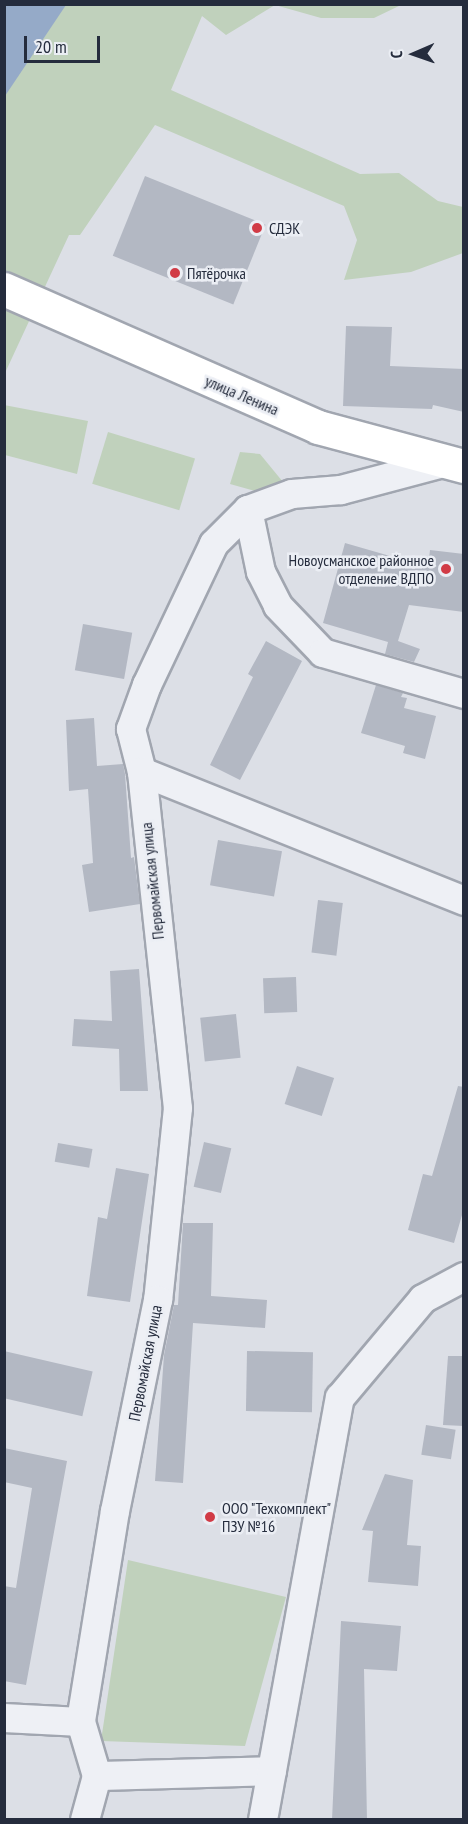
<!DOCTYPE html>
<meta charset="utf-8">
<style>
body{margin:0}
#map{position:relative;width:468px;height:1824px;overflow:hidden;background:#dcdfe6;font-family:"PT Sans Narrow",sans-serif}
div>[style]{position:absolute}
.green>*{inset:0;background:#c0d1bc;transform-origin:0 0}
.water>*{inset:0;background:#95aac8}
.building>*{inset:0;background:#b3b8c3;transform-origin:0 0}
.roads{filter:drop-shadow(2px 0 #a1a6b0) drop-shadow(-2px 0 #a1a6b0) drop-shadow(0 2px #a1a6b0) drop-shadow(0 -2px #a1a6b0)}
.minor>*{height:28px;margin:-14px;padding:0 14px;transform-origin:14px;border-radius:14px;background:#eef0f5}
.secondary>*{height:33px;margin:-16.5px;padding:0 16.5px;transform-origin:16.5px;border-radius:16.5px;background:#fff}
.dots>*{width:16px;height:16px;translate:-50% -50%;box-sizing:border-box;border:3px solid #ebeef4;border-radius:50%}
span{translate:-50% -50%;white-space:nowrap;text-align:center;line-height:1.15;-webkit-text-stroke:5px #ebeef4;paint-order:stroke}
.poi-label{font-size:16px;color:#252c3d}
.left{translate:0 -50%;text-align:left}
.right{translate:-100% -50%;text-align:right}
.street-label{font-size:16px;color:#252c3d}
.frame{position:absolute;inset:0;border:6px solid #252c3d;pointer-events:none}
.north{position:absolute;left:384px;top:24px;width:60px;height:60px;-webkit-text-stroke:4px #ebeef4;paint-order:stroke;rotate:268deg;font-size:16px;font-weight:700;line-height:24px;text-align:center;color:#252c3d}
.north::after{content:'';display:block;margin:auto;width:21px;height:27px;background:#252c3d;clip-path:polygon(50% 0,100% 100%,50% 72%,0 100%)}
.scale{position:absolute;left:24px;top:36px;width:76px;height:27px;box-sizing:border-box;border:3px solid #252c3d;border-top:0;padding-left:8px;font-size:18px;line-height:21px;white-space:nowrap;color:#252c3d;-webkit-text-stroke:4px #ebeef4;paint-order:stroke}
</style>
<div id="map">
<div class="green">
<i style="clip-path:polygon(5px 5px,401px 5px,374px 18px,321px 18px,275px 5px,226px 35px,202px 16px,171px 90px,360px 174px,399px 173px,438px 201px,463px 207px,463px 253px,411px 272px,344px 280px,357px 240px,344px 206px,155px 125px,80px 235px,69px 235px,5px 373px)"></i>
<i style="clip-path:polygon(4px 405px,88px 421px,77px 474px,5px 455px)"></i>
<i style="left:108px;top:432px;width:91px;height:54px;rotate:17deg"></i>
<i style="clip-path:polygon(240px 452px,260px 454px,283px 482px,255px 491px,230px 484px)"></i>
<i style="clip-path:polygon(128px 1560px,286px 1597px,245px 1746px,101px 1741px)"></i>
</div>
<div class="water">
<i style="clip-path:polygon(5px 4px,66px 5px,5px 96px,4px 5px)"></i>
</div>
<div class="building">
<i style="left:145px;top:176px;width:130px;height:86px;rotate:22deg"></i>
<i style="clip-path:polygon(346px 326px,392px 327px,390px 366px,464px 369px,464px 412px,433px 405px,432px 409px,343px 406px)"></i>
<i style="clip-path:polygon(345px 543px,428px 567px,430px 550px,464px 554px,464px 612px,409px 605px,398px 641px,420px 649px,414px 662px,385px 654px,388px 642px,323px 623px)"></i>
<i style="left:83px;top:624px;width:50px;height:47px;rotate:10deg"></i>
<i style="clip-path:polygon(266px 641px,302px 661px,240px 780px,210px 765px,253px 677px,248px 674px)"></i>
<i style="clip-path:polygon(376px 685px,403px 693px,401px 697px,407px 698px,404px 708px,436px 716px,425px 759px,403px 753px,405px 746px,361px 733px)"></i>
<i style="clip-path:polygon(94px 718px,97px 766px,123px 764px,125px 774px,131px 858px,134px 857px,140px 904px,89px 912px,82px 865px,93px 863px,88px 789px,69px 791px,66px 720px)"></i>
<i style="left:218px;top:840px;width:65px;height:46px;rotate:10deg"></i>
<i style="left:318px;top:900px;width:25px;height:53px;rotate:7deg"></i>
<i style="clip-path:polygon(139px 969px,148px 1091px,120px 1091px,119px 1049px,72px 1046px,74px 1019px,112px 1021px,110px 971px)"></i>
<i style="left:296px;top:977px;width:35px;height:33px;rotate:88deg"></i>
<i style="left:236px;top:1014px;width:44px;height:36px;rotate:84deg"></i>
<i style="left:297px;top:1066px;width:39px;height:40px;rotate:18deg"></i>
<i style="clip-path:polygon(458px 1086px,464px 1087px,464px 1208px,454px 1243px,408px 1230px,423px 1174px,432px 1176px)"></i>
<i style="left:204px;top:1142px;width:28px;height:46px;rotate:13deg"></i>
<i style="left:58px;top:1143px;width:35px;height:19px;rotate:10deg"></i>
<i style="clip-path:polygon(116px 1168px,149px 1174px,130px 1302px,87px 1296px,98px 1217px,107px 1219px)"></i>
<i style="clip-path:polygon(183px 1223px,213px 1223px,211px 1296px,267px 1300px,265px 1328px,193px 1323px,183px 1483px,155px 1481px,164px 1355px,174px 1305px,178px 1305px)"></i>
<i style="left:4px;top:1351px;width:91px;height:46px;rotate:13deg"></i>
<i style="left:247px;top:1351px;width:66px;height:60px;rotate:1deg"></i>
<i style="clip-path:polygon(448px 1356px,464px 1356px,464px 1426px,443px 1425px)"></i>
<i style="left:426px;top:1425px;width:30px;height:30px;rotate:9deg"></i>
<i style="clip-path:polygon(4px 1448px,67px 1461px,26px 1685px,4px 1681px,4px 1586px,16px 1588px,32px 1488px,4px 1482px)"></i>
<i style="clip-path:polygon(385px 1474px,413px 1480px,407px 1545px,421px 1546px,418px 1586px,368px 1582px,373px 1531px,362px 1530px)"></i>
<i style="clip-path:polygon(341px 1621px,401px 1626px,397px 1671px,364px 1669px,367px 1820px,332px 1820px)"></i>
</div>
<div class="roads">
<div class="minor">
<i style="left:447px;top:462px;width:110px;rotate:165.2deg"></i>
<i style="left:341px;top:490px;width:49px;rotate:175.3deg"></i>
<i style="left:292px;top:494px;width:47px;rotate:160deg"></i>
<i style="left:248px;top:510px;width:48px;rotate:135deg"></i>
<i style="left:214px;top:544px;width:156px;rotate:115.4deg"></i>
<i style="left:147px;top:685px;width:47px;rotate:110deg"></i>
<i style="left:131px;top:729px;width:44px;rotate:75.7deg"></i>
<i style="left:142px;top:772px;width:347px;rotate:21.8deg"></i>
<i style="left:248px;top:510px;width:63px;rotate:78.2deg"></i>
<i style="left:261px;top:572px;width:38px;rotate:63deg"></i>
<i style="left:278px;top:606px;width:65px;rotate:46.2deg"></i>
<i style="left:323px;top:653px;width:147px;rotate:16.2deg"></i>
<i style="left:142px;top:772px;width:338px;rotate:83.9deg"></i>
<i style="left:178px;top:1108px;width:193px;rotate:95.9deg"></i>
<i style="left:158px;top:1300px;width:215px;rotate:101.5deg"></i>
<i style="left:115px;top:1511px;width:214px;rotate:99.2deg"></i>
<i style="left:81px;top:1722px;width:56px;rotate:73.5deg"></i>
<i style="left:97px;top:1776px;width:175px;rotate:-1.6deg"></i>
<i style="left:4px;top:1718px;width:77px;rotate:3deg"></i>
<i style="left:85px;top:1820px;width:46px;rotate:-74.7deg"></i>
<i style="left:263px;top:1820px;width:429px;rotate:-79.7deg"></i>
<i style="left:340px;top:1398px;width:129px;rotate:-50deg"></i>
<i style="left:423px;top:1299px;width:47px;rotate:-28.2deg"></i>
</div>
<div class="secondary">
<i style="left:4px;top:289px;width:343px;rotate:23.7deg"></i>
<i style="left:318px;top:427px;width:151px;rotate:15deg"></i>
</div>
</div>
<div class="dots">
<i style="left:257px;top:228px;background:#d13b46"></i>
<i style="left:175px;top:273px;background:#d13b46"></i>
<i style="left:446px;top:569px;background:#d13b46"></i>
<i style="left:210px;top:1517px;background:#d13b46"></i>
</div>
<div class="poi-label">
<span class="left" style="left:269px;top:228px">СДЭК</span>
<span class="left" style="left:187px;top:273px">Пятёрочка</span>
<span class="right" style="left:434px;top:569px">Новоусманское районное<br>отделение ВДПО</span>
<span class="left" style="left:222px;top:1517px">ООО "Техкомплект"<br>ПЗУ №16</span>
</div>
<div class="street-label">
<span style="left:242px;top:395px;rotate:23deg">улица Ленина</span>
<span style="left:152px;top:881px;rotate:-96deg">Первомайская улица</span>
<span style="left:145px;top:1363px;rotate:-79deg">Первомайская улица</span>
</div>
<div class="frame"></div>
<div class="north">С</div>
<div class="scale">20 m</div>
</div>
